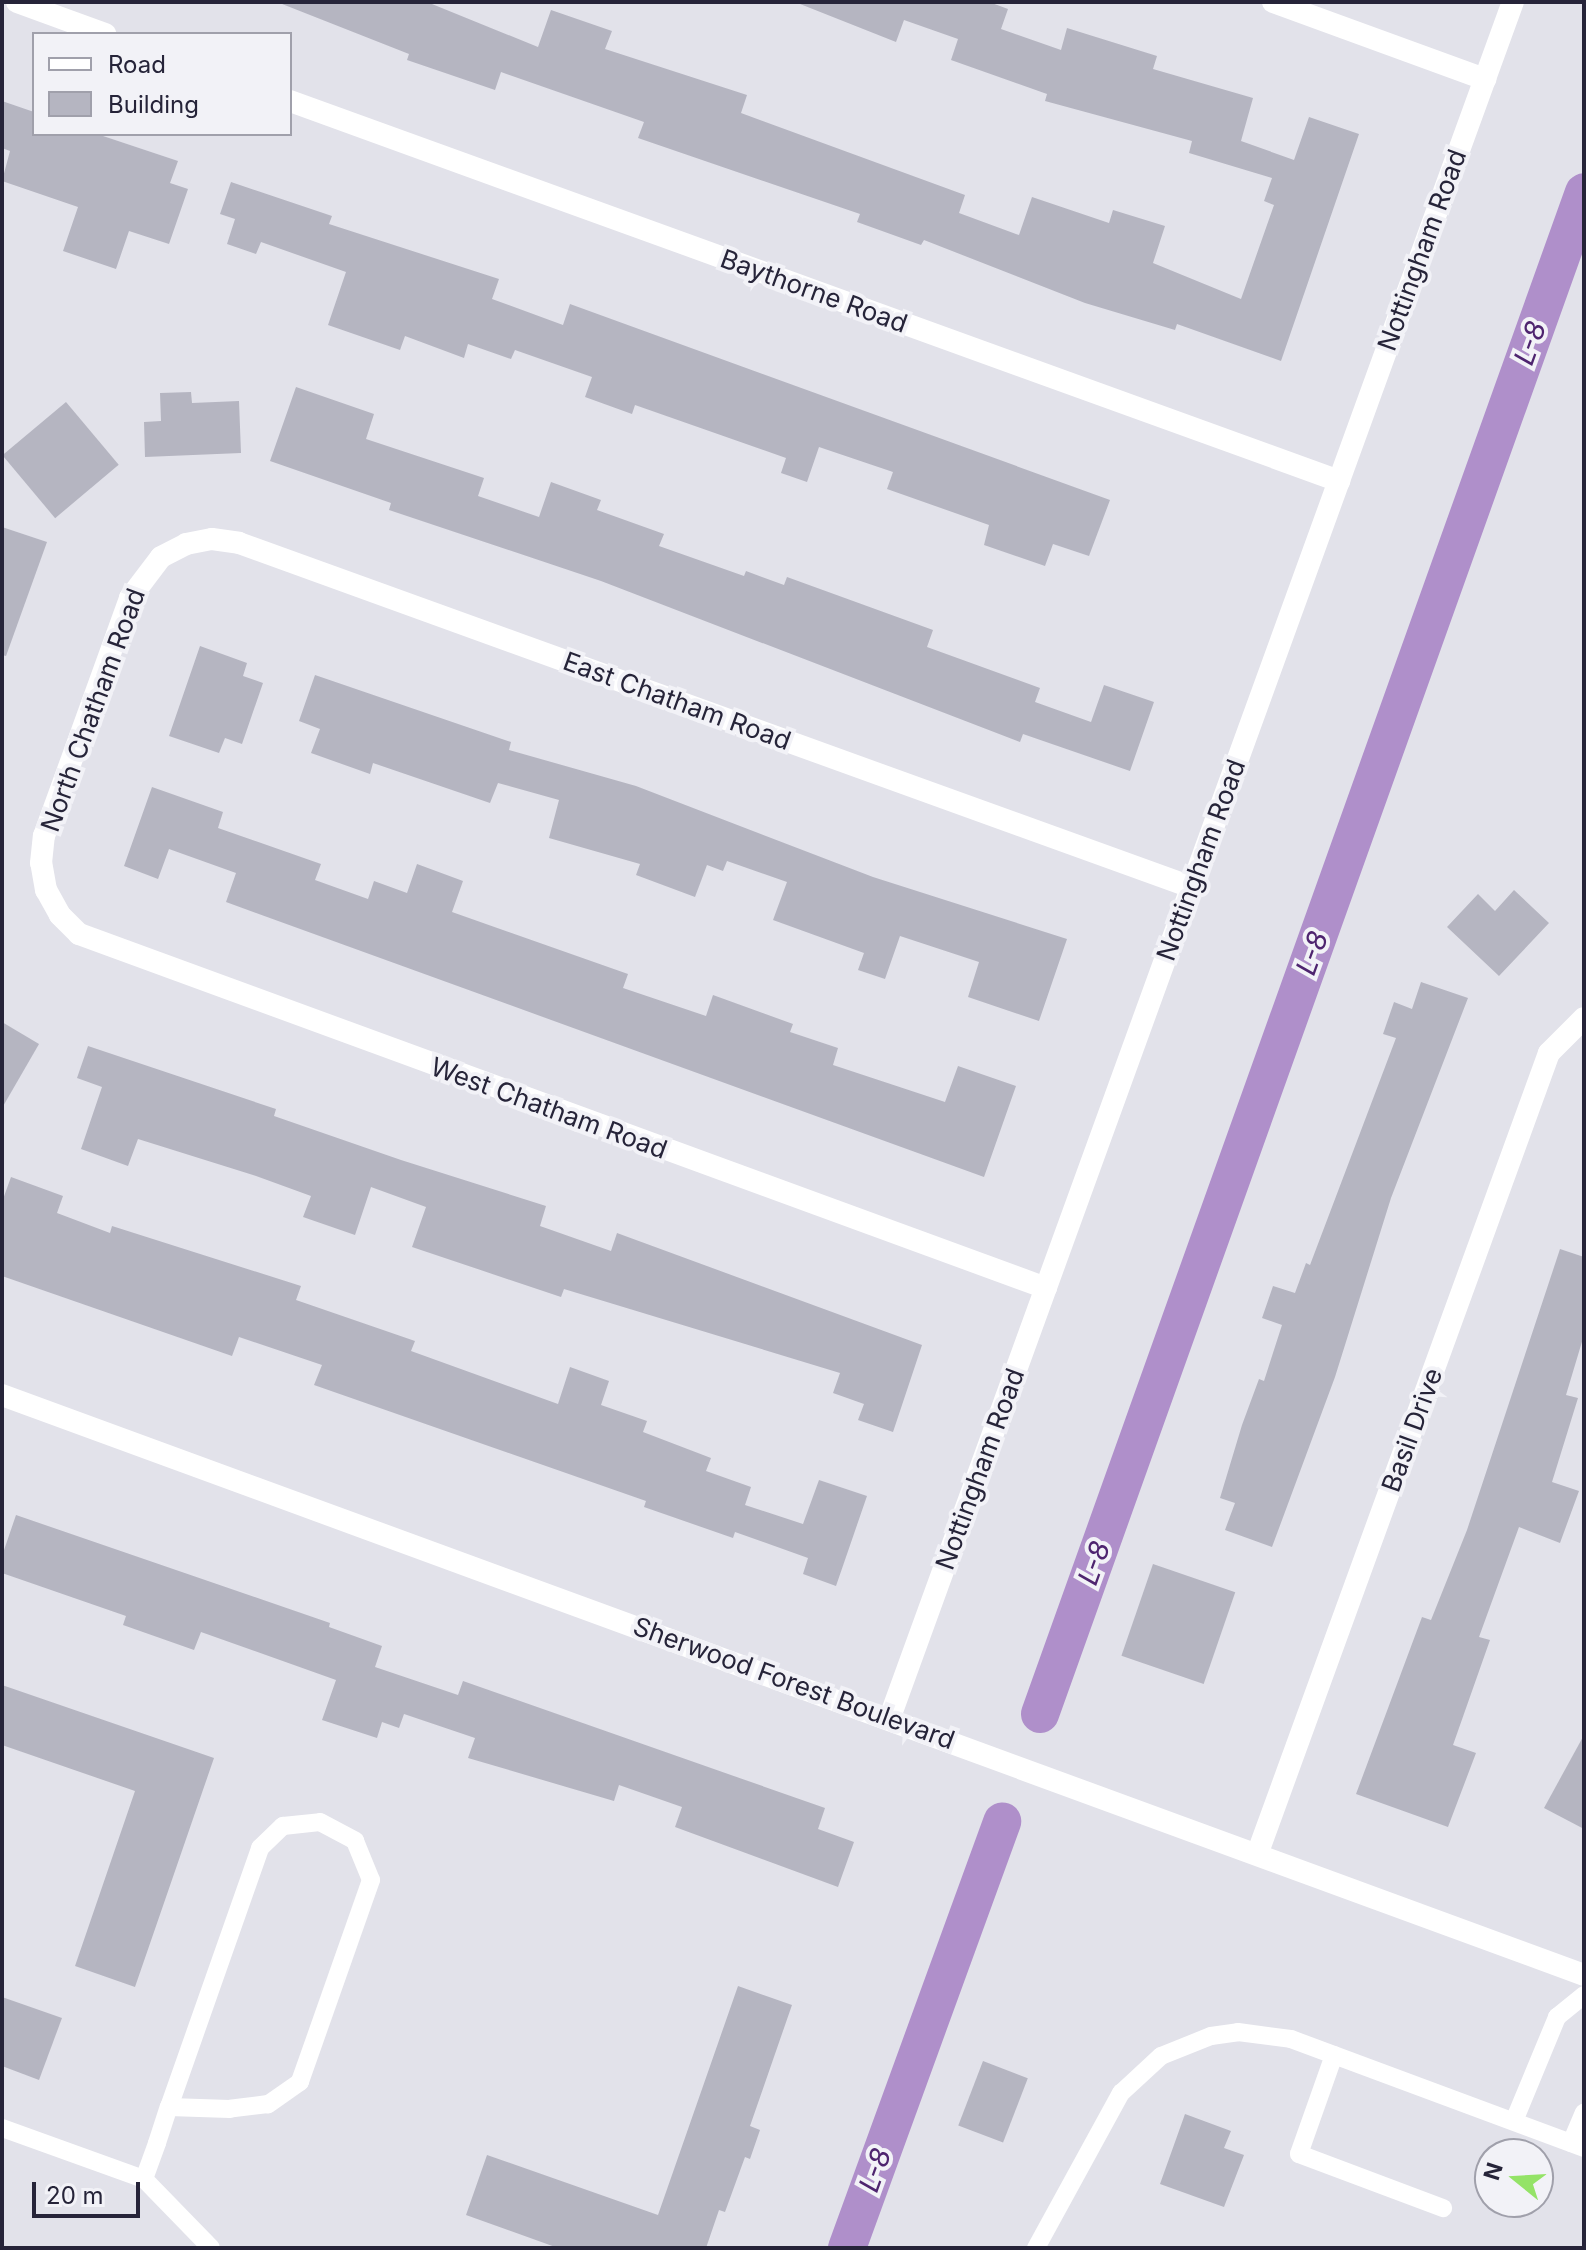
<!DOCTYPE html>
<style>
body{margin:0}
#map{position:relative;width:1586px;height:2250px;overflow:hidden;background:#e2e2ea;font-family:Inter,sans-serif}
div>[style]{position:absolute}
.canal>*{height:38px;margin:-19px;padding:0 19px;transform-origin:19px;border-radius:19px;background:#af8fca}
.building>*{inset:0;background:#b5b5c1;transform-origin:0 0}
.service>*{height:18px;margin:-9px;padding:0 9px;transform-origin:9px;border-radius:9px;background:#fff}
.minor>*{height:22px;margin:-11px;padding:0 11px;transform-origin:11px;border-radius:11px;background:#fff}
.tertiary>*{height:22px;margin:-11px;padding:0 11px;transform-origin:11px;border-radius:11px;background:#fff}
span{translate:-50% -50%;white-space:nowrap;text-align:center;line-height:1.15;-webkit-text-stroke:8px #f2f2f7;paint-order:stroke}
.street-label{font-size:26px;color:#262439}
.water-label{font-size:28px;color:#4e246f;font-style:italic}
.frame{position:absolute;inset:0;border:4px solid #262439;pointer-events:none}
.legend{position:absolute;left:32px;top:32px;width:260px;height:104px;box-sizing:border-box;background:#f2f2f7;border:2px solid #a0a0ab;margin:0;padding:10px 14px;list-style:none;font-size:24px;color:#262439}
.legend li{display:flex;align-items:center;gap:16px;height:40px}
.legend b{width:40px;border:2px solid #a0a0ab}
.north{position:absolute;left:1474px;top:2138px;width:80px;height:80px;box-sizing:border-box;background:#f2f2f7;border:2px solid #a0a0ab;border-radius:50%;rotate:288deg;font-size:22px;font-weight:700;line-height:32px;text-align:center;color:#262439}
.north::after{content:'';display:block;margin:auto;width:28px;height:36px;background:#94e367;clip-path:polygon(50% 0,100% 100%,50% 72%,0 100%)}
.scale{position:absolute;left:32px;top:2182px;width:108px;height:36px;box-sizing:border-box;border:4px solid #262439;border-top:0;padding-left:10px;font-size:24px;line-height:28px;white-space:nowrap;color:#262439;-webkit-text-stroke:6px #f2f2f7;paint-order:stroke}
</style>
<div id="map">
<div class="canal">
<i style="left:1040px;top:1714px;width:1616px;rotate:-70.33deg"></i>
<i style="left:847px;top:2248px;width:454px;rotate:-70deg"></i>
</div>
<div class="building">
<i style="clip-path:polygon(277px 2px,427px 2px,538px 47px,551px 10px,612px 31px,605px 49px,747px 95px,741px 113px,965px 195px,959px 213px,1019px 235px,1032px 197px,1109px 223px,1113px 210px,1165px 226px,1153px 263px,1241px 299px,1274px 205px,1264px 201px,1272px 178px,1189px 153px,1192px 141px,1045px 101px,1047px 94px,951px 60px,958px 39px,904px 20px,896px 42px,795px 2px,989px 2px,1008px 9px,1001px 29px,1061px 50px,1067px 28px,1157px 56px,1153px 69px,1253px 98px,1241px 141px,1294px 160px,1309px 117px,1359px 134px,1281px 361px,1177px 324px,1175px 330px,1085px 303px,924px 240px,921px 245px,857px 222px,860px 214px,638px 138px,644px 122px,501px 72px,495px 90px,407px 60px,409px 54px)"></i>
<i style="clip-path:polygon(2px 101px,34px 112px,34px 134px,97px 134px,178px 161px,170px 183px,188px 189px,169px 244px,129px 231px,116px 269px,63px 251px,78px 207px,2px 181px,10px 151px,2px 148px)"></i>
<i style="clip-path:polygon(231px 182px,332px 216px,329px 224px,499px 279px,492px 299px,563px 325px,570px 304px,1110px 500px,1089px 556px,1053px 544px,1045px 566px,984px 545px,989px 525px,887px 489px,893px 472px,819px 447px,807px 482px,781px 473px,786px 458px,635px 405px,632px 414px,585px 397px,592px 377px,515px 350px,511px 359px,468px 344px,464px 358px,405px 336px,400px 350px,328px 325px,346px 272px,261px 242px,256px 254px,227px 244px,235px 219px,220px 214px)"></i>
<i style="clip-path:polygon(296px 387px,374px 414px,366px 439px,484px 478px,478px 496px,539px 517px,551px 482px,601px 500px,597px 510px,664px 534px,659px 546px,744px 576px,746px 571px,784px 585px,787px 577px,933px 630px,927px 647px,1040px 688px,1035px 702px,1091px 722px,1104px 685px,1154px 702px,1130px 771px,1023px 734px,1020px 742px,601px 581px,389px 510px,391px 503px,270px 461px)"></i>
<i style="clip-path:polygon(191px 392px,192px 403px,239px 401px,241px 453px,145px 457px,144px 422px,161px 421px,160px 393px)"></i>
<i style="left:66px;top:402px;width:82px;height:83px;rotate:50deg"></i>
<i style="clip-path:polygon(2px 527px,47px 542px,6px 656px,2px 655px)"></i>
<i style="clip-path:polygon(200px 646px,247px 663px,243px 676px,263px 683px,242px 744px,225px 738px,219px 753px,169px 736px)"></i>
<i style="clip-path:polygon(315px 675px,511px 742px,509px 750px,636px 786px,873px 877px,1067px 939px,1039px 1021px,968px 997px,979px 962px,900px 936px,885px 979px,858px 970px,864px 953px,773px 920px,787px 882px,727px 861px,723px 871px,707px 865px,695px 897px,636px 875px,640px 864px,549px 838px,559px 800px,498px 783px,490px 803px,373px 763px,370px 774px,311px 753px,320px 729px,299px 721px)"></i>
<i style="clip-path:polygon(152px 787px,223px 812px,218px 828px,321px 864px,315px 880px,368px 899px,374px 881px,407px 893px,417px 864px,463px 881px,452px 912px,628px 974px,623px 988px,706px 1016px,713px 995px,793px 1024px,790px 1032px,838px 1048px,833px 1065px,945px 1102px,958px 1066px,1016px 1086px,984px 1177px,226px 902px,236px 873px,169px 849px,158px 879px,124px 866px)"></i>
<i style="clip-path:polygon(1514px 890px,1549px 923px,1499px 976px,1447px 927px,1478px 894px,1495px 911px)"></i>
<i style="clip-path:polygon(1421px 982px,1468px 998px,1391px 1198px,1335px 1377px,1272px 1547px,1225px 1530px,1235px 1503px,1220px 1498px,1242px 1425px,1259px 1379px,1264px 1381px,1282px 1325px,1262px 1318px,1273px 1286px,1295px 1293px,1306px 1263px,1310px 1265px,1396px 1038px,1383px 1034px,1394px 1002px,1412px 1009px)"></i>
<i style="clip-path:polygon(2px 1022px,39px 1044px,2px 1108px)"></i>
<i style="clip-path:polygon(88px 1046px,276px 1109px,274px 1116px,401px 1160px,546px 1206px,540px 1226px,611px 1251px,617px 1233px,922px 1345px,893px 1432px,858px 1420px,864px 1404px,833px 1393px,840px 1373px,564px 1289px,561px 1297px,412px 1247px,426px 1207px,371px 1187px,355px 1235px,303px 1217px,311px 1196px,253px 1175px,138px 1139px,128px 1166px,81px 1149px,102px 1087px,77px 1078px)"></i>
<i style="clip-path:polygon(11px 1177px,63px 1196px,57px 1213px,110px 1233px,112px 1226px,301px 1286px,296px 1300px,415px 1341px,411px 1351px,558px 1404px,570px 1367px,609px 1381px,601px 1405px,647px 1421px,643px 1432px,711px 1458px,706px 1471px,751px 1487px,745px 1505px,803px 1524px,819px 1480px,867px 1496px,836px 1586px,803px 1574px,808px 1558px,735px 1532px,733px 1538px,644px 1507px,646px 1501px,314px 1385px,322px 1365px,239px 1337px,232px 1356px,2px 1276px,2px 1202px)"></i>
<i style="clip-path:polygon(1560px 1249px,1584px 1257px,1584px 1335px,1566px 1395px,1578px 1398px,1552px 1482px,1579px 1491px,1560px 1543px,1519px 1527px,1479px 1637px,1490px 1640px,1453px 1745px,1476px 1753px,1448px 1827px,1356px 1794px,1422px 1617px,1431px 1620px,1467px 1530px)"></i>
<i style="clip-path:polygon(16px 1515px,330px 1623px,329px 1627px,382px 1646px,375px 1667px,458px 1695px,463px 1681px,825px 1808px,818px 1829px,854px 1842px,838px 1887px,675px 1827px,682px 1807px,619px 1785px,614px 1801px,468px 1758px,475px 1738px,404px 1714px,399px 1728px,382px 1722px,377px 1738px,322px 1720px,336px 1680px,201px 1632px,194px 1650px,123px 1625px,126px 1616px,2px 1573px,2px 1556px)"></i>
<i style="left:1153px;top:1564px;width:87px;height:97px;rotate:19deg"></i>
<i style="clip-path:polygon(2px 1685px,214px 1758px,135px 1987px,75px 1966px,135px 1791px,2px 1745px)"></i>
<i style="clip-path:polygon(1584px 1735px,1584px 1829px,1544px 1808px)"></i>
<i style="clip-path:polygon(738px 1986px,792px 2005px,750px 2126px,760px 2130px,750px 2159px,745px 2157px,725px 2212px,719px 2210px,706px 2248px,558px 2248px,466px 2215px,487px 2155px,658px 2215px)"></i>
<i style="clip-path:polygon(2px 1997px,62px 2018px,39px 2080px,2px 2066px)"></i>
<i style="left:983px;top:2061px;width:48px;height:69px;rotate:21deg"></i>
<i style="clip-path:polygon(1185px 2114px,1231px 2131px,1224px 2148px,1244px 2155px,1224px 2207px,1160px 2184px)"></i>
</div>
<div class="service">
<i style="left:1334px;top:2055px;width:105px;rotate:109.5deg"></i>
<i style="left:1299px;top:2154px;width:154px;rotate:20.6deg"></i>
<i style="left:1514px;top:2121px;width:113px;rotate:-67.5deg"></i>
<i style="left:1557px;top:2017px;width:35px;rotate:-39deg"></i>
<i style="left:2px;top:2128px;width:151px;rotate:19.8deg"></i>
<i style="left:144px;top:2179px;width:96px;rotate:45.8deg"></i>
<i style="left:1571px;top:2143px;width:33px;rotate:-67deg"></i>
<i style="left:144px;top:2179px;width:38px;rotate:-70deg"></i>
<i style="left:157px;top:2143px;width:38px;rotate:-72deg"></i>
<i style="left:169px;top:2107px;width:275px;rotate:-70.6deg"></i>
<i style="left:260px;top:1848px;width:32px;rotate:-44deg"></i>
<i style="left:283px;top:1826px;width:37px;rotate:-6deg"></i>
<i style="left:320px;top:1822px;width:40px;rotate:28deg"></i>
<i style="left:355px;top:1841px;width:42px;rotate:67.7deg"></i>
<i style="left:371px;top:1880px;width:214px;rotate:109.4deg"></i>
<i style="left:300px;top:2082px;width:39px;rotate:145deg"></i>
<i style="left:268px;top:2104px;width:38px;rotate:173deg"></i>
<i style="left:230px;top:2109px;width:61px;rotate:-178.1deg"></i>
<i style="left:1036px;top:2248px;width:177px;rotate:-61.3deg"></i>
<i style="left:1121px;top:2093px;width:54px;rotate:-42.8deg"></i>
<i style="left:1161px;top:2056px;width:54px;rotate:-21.8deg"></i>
<i style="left:1211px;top:2036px;width:27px;rotate:-8deg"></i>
<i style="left:1238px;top:2032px;width:53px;rotate:7.5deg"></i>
<i style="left:1291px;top:2039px;width:313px;rotate:20.4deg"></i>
</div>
<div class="minor">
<i style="left:17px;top:2px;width:94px;rotate:20deg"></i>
<i style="left:1273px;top:2px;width:226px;rotate:20deg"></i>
<i style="left:290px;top:101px;width:1116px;rotate:19.91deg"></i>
<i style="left:1046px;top:1288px;width:1030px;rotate:-159.89deg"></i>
<i style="left:79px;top:934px;width:27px;rotate:-135deg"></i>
<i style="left:60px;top:915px;width:29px;rotate:-119deg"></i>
<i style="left:46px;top:890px;width:27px;rotate:-100deg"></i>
<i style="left:41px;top:863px;width:27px;rotate:-84deg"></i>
<i style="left:44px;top:836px;width:253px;rotate:-70.1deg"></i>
<i style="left:130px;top:598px;width:51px;rotate:-52.9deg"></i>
<i style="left:161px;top:557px;width:28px;rotate:-27deg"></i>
<i style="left:186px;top:544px;width:26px;rotate:-11deg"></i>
<i style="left:212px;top:539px;width:27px;rotate:8deg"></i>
<i style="left:239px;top:543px;width:1012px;rotate:19.87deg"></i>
<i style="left:890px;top:1717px;width:1825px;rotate:-70.04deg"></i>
<i style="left:1258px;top:1852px;width:850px;rotate:-69.99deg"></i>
<i style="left:1549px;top:1053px;width:49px;rotate:-45deg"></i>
</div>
<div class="tertiary">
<i style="left:2px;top:1395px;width:1685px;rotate:20.13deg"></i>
</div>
<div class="street-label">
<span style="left:1422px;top:250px;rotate:-70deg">Nottingham Road</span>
<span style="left:814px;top:291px;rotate:20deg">Baythorne Road</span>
<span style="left:677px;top:701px;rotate:20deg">East Chatham Road</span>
<span style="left:93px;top:710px;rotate:-70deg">North Chatham Road</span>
<span style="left:1201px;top:860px;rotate:-70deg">Nottingham Road</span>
<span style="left:549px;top:1108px;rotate:20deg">West Chatham Road</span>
<span style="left:1412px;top:1430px;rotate:-70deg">Basil Drive</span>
<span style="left:980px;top:1469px;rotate:-70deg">Nottingham Road</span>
<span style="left:794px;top:1683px;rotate:20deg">Sherwood Forest Boulevard</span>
</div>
<div class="water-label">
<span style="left:1530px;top:343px;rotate:-70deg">L-8</span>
<span style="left:1312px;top:953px;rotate:-70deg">L-8</span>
<span style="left:1094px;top:1563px;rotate:-70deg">L-8</span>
<span style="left:875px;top:2170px;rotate:-70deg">L-8</span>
</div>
<div class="frame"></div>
<ul class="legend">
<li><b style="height:10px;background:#fff"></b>Road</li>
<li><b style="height:22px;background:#b5b5c1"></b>Building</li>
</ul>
<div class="north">N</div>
<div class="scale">20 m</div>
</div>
